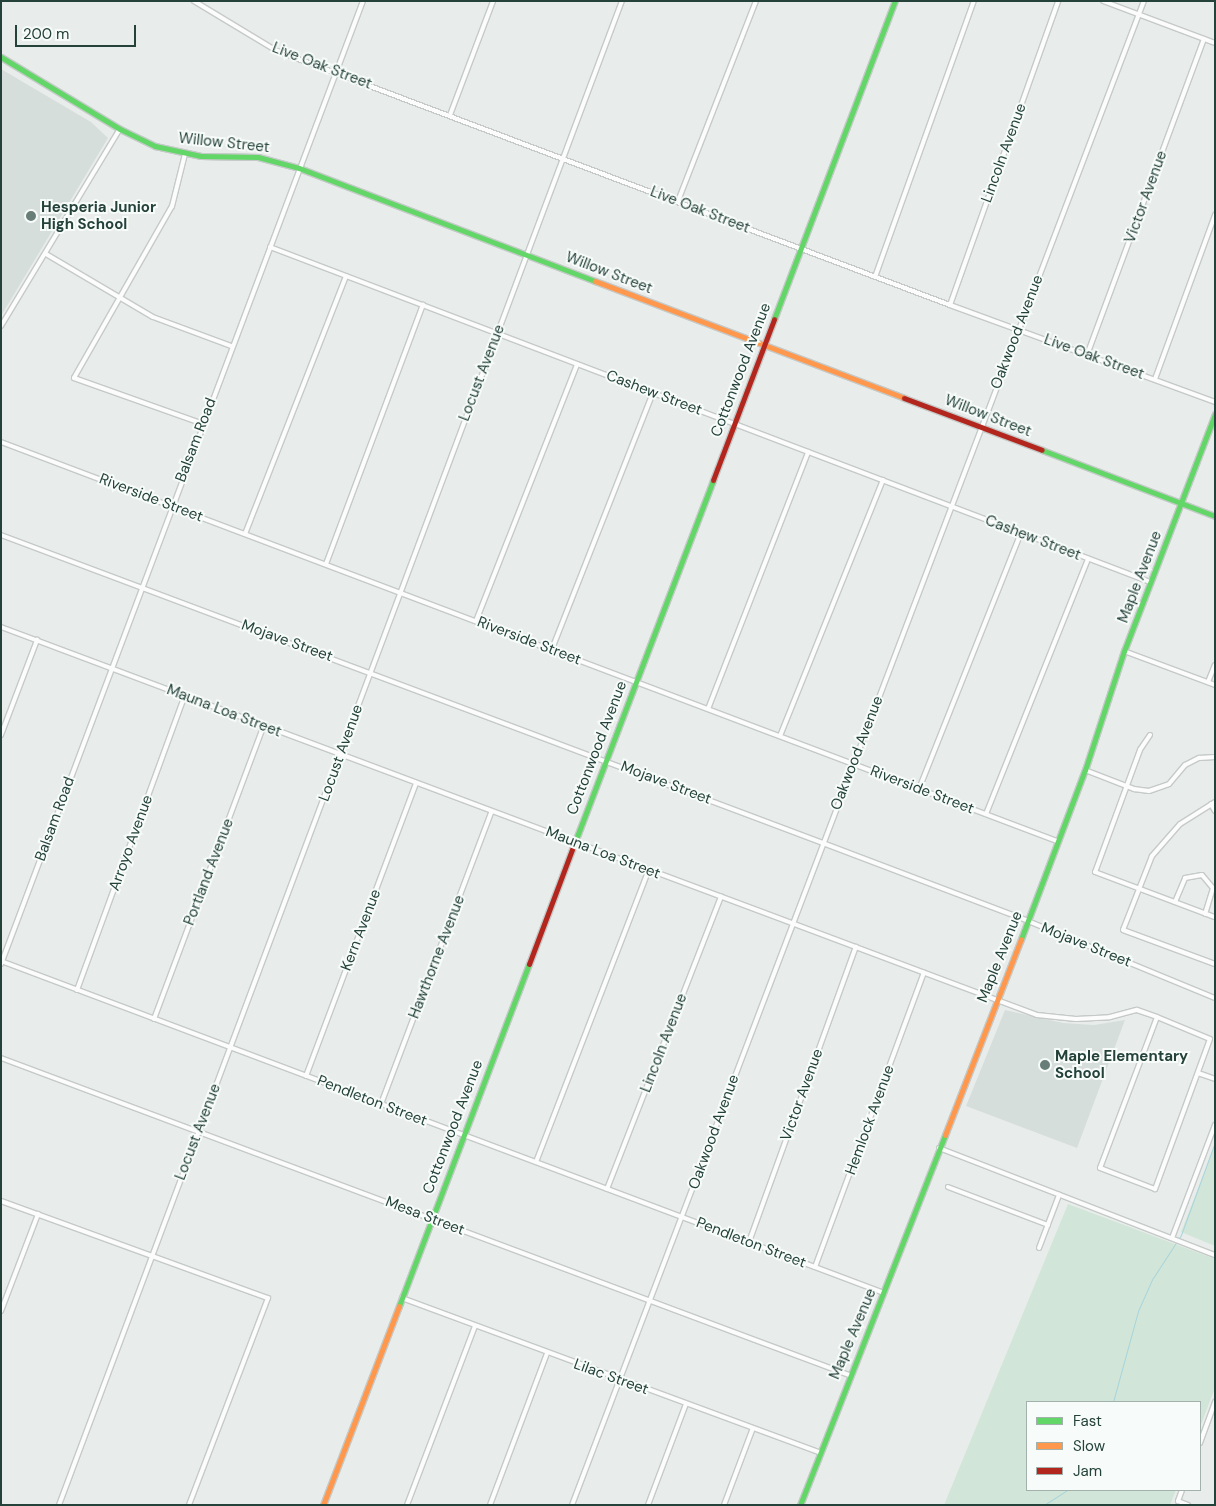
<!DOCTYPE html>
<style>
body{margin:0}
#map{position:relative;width:1216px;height:1506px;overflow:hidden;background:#e8edeb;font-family:"DM Sans",sans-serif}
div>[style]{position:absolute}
.built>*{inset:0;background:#d6dedb}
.green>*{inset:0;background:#d1e6d8}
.stream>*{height:1px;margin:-0.5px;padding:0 0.5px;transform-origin:0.5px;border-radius:0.5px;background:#a9d4db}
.roads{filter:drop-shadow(1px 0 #c5cac8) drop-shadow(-1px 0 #c5cac8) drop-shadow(0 1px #c5cac8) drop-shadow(0 -1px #c5cac8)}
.street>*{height:4px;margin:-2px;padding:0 2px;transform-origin:2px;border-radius:2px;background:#fcfcfc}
.fast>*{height:5px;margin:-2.5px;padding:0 2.5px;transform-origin:2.5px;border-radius:2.5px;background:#63d668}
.slow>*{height:5px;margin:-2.5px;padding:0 2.5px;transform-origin:2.5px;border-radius:2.5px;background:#ff974d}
.jam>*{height:5px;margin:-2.5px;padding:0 2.5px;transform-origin:2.5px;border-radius:2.5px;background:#b3261e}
.dots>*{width:14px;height:14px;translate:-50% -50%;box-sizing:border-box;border:2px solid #f7fbf9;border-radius:50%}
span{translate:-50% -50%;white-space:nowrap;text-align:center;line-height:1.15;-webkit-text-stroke:4px #f7fbf9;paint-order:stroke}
.street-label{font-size:15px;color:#24423a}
.poi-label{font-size:15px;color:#24423a;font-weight:700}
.left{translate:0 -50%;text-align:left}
.frame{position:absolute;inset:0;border:2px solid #24423a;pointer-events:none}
.legend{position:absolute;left:1026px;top:1401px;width:175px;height:90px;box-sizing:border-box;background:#f7fbf9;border:1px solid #a3b1ad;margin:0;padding:6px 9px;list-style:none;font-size:15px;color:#24423a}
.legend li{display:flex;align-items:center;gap:10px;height:25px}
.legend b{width:25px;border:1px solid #a3b1ad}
.scale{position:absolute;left:15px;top:25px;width:121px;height:22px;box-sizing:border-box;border:2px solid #24423a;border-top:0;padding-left:6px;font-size:15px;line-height:18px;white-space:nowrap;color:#24423a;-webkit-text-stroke:4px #f7fbf9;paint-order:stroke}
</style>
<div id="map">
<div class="built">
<i style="clip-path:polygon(1px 69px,91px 122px,108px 138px,1px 316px)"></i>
<i style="clip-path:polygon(1005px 1010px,1063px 1023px,1094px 1025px,1125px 1020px,1077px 1148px,966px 1106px)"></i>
</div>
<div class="green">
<i style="clip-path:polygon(1215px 1145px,1215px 1246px,1181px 1232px)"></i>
<i style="clip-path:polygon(1068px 1204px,1215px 1259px,1215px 1388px,1200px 1427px,1200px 1402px,1027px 1402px,1027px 1490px,1176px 1490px,1170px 1505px,944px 1505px)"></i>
</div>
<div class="stream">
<i style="left:1113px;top:1402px;width:94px;rotate:-74.6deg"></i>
<i style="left:1138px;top:1311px;width:36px;rotate:-66deg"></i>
<i style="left:1153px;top:1278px;width:51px;rotate:-56.9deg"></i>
<i style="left:1181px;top:1235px;width:99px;rotate:-69.9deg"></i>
<i style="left:1044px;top:1505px;width:27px;rotate:-33deg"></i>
</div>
<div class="roads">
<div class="street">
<i style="left:194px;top:1px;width:97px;rotate:31.1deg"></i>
<i style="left:277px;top:51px;width:719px;rotate:20.68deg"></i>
<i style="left:950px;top:305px;width:282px;rotate:20.1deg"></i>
<i style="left:1103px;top:1px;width:120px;rotate:20.6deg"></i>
<i style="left:450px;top:115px;width:122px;rotate:-69.3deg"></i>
<i style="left:185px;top:154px;width:54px;rotate:104deg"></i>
<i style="left:172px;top:206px;width:198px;rotate:119.7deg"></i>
<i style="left:74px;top:378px;width:137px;rotate:19.6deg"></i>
<i style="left:678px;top:201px;width:215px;rotate:-68.7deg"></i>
<i style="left:270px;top:247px;width:942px;rotate:20.84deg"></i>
<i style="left:46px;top:254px;width:124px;rotate:30.5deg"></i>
<i style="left:153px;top:317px;width:83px;rotate:20.4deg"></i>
<i style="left:875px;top:277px;width:293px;rotate:-70.3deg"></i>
<i style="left:950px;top:305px;width:323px;rotate:-70.4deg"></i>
<i style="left:1px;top:326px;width:230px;rotate:-58.9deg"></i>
<i style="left:1087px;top:355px;width:337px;rotate:-69.7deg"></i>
<i style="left:1155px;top:379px;width:175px;rotate:-69.9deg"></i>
<i style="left:1px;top:442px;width:1129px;rotate:20.7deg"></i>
<i style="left:245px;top:534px;width:277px;rotate:-68.6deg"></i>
<i style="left:1px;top:535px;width:878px;rotate:20.54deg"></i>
<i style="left:823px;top:843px;width:219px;rotate:20.8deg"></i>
<i style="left:1028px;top:921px;width:202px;rotate:22.4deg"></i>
<i style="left:326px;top:564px;width:277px;rotate:-69.5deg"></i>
<i style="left:476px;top:621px;width:276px;rotate:-68.5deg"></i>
<i style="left:1px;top:627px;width:1106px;rotate:20.53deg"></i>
<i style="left:1037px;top:1015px;width:39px;rotate:6deg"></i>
<i style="left:1076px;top:1019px;width:34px;rotate:-3deg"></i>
<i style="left:1110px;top:1017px;width:28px;rotate:-15deg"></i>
<i style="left:1137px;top:1010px;width:21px;rotate:19deg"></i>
<i style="left:1157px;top:1017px;width:57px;rotate:22.5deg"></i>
<i style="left:1210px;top:1039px;width:160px;rotate:110.1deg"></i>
<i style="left:1155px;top:1189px;width:59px;rotate:-159.1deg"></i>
<i style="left:1100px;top:1168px;width:161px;rotate:-69.3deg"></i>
<i style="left:552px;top:649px;width:275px;rotate:-68.5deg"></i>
<i style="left:1124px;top:651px;width:97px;rotate:20.5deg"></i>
<i style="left:1208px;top:682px;width:18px;rotate:-68deg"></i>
<i style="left:708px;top:709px;width:276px;rotate:-68.7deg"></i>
<i style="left:1px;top:735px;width:102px;rotate:-69.2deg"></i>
<i style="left:1150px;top:735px;width:18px;rotate:124deg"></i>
<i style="left:1140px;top:750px;width:130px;rotate:110.2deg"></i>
<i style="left:1095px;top:872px;width:128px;rotate:20.6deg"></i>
<i style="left:780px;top:736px;width:276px;rotate:-68.1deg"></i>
<i style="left:1085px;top:770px;width:53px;rotate:21.2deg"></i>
<i style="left:1134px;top:789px;width:15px;rotate:8deg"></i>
<i style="left:1149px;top:791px;width:21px;rotate:-19deg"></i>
<i style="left:1169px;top:784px;width:25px;rotate:-50deg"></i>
<i style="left:1185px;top:765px;width:16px;rotate:-27deg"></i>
<i style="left:1199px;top:758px;width:16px;rotate:-4deg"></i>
<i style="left:919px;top:789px;width:276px;rotate:-68.3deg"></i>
<i style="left:1215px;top:802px;width:41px;rotate:147.8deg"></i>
<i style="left:1180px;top:824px;width:43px;rotate:131.2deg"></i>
<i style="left:1152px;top:856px;width:79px;rotate:111.4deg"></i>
<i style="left:1123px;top:930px;width:98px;rotate:20.3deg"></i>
<i style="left:1211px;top:804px;width:8px;rotate:60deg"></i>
<i style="left:986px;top:814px;width:275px;rotate:-68.2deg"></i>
<i style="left:1175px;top:902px;width:26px;rotate:-67deg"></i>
<i style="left:1185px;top:878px;width:17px;rotate:-10deg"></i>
<i style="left:1202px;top:875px;width:17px;rotate:50deg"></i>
<i style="left:1213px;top:888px;width:27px;rotate:107deg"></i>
<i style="left:1px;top:961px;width:943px;rotate:20.61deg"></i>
<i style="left:1px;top:964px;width:1029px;rotate:-69.4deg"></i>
<i style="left:77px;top:990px;width:314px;rotate:-69.9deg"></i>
<i style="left:154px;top:1019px;width:314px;rotate:-69.5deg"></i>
<i style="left:1px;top:1058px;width:905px;rotate:20.5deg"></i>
<i style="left:1198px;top:1073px;width:18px;rotate:19deg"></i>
<i style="left:306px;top:1076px;width:313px;rotate:-69.4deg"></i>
<i style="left:381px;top:1104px;width:313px;rotate:-69.3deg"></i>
<i style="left:939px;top:1148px;width:296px;rotate:21.2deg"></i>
<i style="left:536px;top:1162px;width:312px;rotate:-68.9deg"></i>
<i style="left:948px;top:1187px;width:107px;rotate:20.8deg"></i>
<i style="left:607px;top:1189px;width:314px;rotate:-68.7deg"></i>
<i style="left:1px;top:1201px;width:284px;rotate:20deg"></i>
<i style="left:268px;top:1298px;width:222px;rotate:110.9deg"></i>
<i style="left:1172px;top:1238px;width:121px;rotate:-69.2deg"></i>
<i style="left:749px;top:1242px;width:314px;rotate:-70.1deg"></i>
<i style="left:1039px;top:1248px;width:57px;rotate:-69.3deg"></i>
<i style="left:815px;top:1267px;width:314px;rotate:-69.7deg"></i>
<i style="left:402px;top:1298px;width:446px;rotate:20.3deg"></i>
<i style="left:1px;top:1311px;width:104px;rotate:-69.1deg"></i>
<i style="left:1200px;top:1443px;width:44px;rotate:-69.9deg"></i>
<i style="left:1182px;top:1490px;width:12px;rotate:110deg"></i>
<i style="left:1178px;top:1501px;width:11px;rotate:22deg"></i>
<i style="left:59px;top:1505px;width:1606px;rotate:-69.48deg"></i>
<i style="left:407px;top:1505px;width:191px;rotate:-69.2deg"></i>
<i style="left:490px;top:1505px;width:162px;rotate:-69.4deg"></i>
<i style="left:572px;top:1505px;width:1609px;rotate:-69.18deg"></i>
<i style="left:648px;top:1505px;width:108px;rotate:-69.4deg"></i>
<i style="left:724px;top:1505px;width:82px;rotate:-69.4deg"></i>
</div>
<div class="fast">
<i style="left:1px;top:57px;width:139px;rotate:31.2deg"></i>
<i style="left:120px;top:129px;width:39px;rotate:26deg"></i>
<i style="left:155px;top:146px;width:47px;rotate:12.3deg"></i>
<i style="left:201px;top:156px;width:57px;rotate:1deg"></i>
<i style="left:258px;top:157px;width:42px;rotate:15deg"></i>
<i style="left:299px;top:168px;width:317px;rotate:20.9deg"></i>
<i style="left:774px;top:319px;width:340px;rotate:-69.2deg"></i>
<i style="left:1042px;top:450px;width:185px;rotate:20.9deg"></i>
<i style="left:573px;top:847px;width:393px;rotate:-69.1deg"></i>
<i style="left:1021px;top:939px;width:181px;rotate:-69.3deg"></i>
<i style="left:1085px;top:770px;width:125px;rotate:-71.9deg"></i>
<i style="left:1124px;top:651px;width:254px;rotate:-69deg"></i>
<i style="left:399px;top:1306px;width:366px;rotate:-69.2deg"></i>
<i style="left:800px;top:1505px;width:397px;rotate:-68.6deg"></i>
</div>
<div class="slow">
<i style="left:595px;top:281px;width:330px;rotate:20.7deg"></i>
<i style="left:945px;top:1135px;width:210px;rotate:-68.8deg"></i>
<i style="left:323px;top:1505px;width:213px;rotate:-69.1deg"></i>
</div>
<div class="jam">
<i style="left:904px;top:398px;width:147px;rotate:20.6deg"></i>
<i style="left:713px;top:480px;width:172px;rotate:-69.2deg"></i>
<i style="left:529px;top:964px;width:125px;rotate:-69.4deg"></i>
</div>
</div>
<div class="dots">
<i style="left:31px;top:216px;background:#697e78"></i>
<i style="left:1045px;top:1065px;background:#697e78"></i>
</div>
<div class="street-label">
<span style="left:322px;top:66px;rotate:21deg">Live Oak Street</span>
<span style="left:224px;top:143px;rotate:6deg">Willow Street</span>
<span style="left:1004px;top:153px;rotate:-70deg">Lincoln Avenue</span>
<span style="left:1146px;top:197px;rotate:-70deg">Victor Avenue</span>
<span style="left:700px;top:210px;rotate:21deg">Live Oak Street</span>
<span style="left:609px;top:273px;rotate:21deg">Willow Street</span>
<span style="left:1017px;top:332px;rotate:-69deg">Oakwood Avenue</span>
<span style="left:1094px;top:357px;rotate:20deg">Live Oak Street</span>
<span style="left:741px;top:370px;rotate:-69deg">Cottonwood Avenue</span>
<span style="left:482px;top:373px;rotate:-69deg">Locust Avenue</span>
<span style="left:654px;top:393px;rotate:21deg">Cashew Street</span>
<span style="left:988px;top:416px;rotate:21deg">Willow Street</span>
<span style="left:196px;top:440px;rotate:-69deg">Balsam Road</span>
<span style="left:151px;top:498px;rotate:21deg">Riverside Street</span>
<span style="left:1033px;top:538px;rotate:21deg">Cashew Street</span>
<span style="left:1140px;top:577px;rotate:-69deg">Maple Avenue</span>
<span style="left:287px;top:641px;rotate:20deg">Mojave Street</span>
<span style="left:529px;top:641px;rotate:21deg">Riverside Street</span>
<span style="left:224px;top:711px;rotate:21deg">Mauna Loa Street</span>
<span style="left:597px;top:748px;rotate:-69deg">Cottonwood Avenue</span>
<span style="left:341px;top:753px;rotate:-70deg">Locust Avenue</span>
<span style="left:857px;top:753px;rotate:-69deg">Oakwood Avenue</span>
<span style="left:666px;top:783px;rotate:21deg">Mojave Street</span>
<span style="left:922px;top:790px;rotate:21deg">Riverside Street</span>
<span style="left:55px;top:819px;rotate:-70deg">Balsam Road</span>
<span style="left:131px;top:843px;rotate:-70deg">Arroyo Avenue</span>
<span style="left:603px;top:853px;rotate:21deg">Mauna Loa Street</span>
<span style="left:209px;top:872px;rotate:-69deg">Portland Avenue</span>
<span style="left:361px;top:930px;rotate:-69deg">Kern Avenue</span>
<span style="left:1086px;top:945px;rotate:22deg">Mojave Street</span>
<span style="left:437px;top:957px;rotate:-69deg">Hawthorne Avenue</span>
<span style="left:1000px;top:957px;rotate:-68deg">Maple Avenue</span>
<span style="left:664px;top:1043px;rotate:-69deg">Lincoln Avenue</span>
<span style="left:802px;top:1095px;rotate:-70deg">Victor Avenue</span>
<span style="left:372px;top:1101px;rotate:21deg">Pendleton Street</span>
<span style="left:870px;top:1120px;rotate:-70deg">Hemlock Avenue</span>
<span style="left:453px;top:1127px;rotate:-69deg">Cottonwood Avenue</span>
<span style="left:198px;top:1132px;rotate:-69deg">Locust Avenue</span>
<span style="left:714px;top:1132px;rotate:-70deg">Oakwood Avenue</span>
<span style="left:425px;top:1216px;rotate:21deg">Mesa Street</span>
<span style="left:751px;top:1243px;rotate:21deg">Pendleton Street</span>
<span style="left:853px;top:1334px;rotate:-67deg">Maple Avenue</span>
<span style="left:611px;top:1377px;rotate:20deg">Lilac Street</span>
</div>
<div class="poi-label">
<span class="left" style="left:41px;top:216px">Hesperia Junior<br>High School</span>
<span class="left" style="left:1055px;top:1065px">Maple Elementary<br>School</span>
</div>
<div class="frame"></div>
<ul class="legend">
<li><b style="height:6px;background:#63d668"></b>Fast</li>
<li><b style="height:6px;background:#ff974d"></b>Slow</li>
<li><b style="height:6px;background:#b3261e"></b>Jam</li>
</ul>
<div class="scale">200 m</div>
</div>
